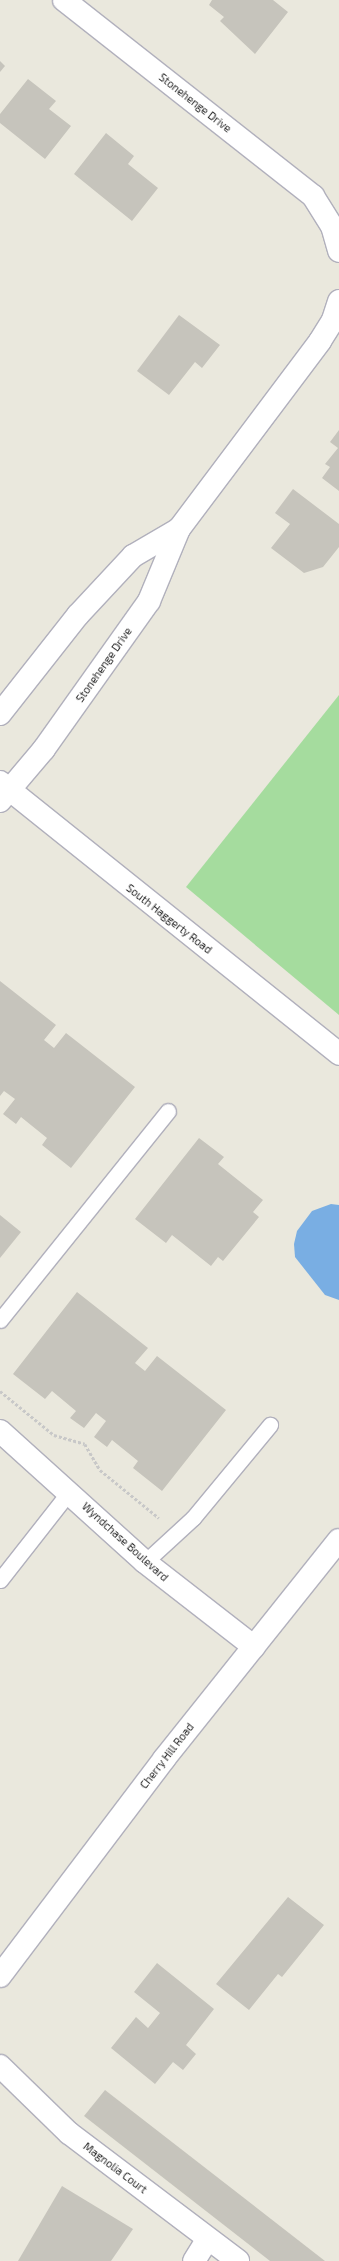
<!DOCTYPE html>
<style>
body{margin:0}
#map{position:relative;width:339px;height:2261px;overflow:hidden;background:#eae8dd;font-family:"Exo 2",sans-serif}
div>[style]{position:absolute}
.green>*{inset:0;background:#a5dc9e}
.water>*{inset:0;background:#79aee3}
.building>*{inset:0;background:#c6c4bc}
.path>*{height:2.5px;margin-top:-1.25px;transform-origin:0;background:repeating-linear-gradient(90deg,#c8c8c8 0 3px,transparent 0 5px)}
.roads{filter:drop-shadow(1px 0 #b1b0bc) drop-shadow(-1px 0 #b1b0bc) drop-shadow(0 1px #b1b0bc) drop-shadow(0 -1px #b1b0bc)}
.lane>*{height:15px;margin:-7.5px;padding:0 7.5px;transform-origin:7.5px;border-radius:7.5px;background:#fff}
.street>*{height:22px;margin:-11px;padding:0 11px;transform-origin:11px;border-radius:11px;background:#fff}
.secondary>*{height:22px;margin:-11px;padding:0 11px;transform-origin:11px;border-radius:11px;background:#fff}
span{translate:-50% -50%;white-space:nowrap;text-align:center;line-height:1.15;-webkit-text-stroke:4px #fff;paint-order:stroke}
.street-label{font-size:11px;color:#2a2a2a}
</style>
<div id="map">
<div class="green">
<i style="clip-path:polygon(339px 695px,339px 1015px,186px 887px)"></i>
</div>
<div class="water">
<i style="clip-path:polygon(331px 1204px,339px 1205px,339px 1300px,325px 1295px,295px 1257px,294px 1244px,297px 1231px,312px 1211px)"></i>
</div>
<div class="building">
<i style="clip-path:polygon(212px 0,273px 0,288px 12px,255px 54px,220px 21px,224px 17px,209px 5px)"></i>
<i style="clip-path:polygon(0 61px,5px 66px,0 72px)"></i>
<i style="clip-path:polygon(28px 79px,56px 101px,49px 109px,71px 126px,45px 159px,0 123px,0 114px)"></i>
<i style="clip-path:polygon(106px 133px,134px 156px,128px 164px,158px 188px,132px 221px,74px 174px)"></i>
<i style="clip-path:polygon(179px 315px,220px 345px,202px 368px,195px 362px,169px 395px,137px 371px)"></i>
<i style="clip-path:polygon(339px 430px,339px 491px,322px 478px,330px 467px,325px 464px,338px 448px,330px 442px)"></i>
<i style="clip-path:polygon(293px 489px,339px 524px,339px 547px,323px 567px,304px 573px,271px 548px,290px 524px,275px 513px)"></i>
<i style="clip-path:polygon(0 981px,56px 1025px,44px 1040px,54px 1048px,66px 1033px,135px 1087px,71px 1168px,42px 1145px,47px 1138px,21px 1117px,16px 1124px,3px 1114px,15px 1099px,4px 1091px,0 1096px)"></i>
<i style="clip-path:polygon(199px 1138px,224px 1157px,218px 1164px,263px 1200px,253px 1212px,259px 1217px,223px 1261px,218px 1257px,211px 1266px,172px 1235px,166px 1243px,135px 1219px)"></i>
<i style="clip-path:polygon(0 1215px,21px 1232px,0 1258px)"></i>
<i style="clip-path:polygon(77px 1292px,148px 1348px,135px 1363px,145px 1371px,157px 1356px,226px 1410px,162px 1491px,133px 1468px,138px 1461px,112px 1440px,107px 1447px,94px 1437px,106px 1421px,96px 1413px,84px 1428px,70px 1418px,76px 1411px,52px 1391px,45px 1399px,13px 1374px)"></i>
<i style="clip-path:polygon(288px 1897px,324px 1925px,282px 1977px,278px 1974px,249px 2010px,216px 1984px)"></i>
<i style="clip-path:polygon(157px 1963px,214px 2009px,186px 2045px,196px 2054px,183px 2070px,173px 2062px,155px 2084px,111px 2048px,136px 2017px,148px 2028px,160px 2013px,134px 1992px)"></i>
<i style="clip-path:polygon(105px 2090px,325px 2261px,270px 2261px,84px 2116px)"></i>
<i style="clip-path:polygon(62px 2186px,133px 2229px,111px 2261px,18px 2261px)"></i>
</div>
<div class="path">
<i style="left:0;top:1391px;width:70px;rotate:39.2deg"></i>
<i style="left:54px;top:1435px;width:32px;rotate:16deg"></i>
<i style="left:85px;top:1444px;width:30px;rotate:60deg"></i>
<i style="left:100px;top:1470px;width:76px;rotate:39.1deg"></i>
</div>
<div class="roads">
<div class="lane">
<i style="left:0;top:1320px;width:268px;rotate:-51.2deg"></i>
<i style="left:145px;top:1562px;width:65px;rotate:-42.5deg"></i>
<i style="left:193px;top:1518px;width:121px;rotate:-50.4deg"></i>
<i style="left:0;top:1580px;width:112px;rotate:-51.9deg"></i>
</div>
<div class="street">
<i style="left:64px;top:0;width:317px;rotate:38.2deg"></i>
<i style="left:313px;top:196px;width:36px;rotate:58deg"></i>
<i style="left:332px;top:226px;width:26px;rotate:74deg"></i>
<i style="left:0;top:714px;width:126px;rotate:-51.8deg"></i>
<i style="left:78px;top:615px;width:81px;rotate:-47deg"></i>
<i style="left:133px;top:556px;width:53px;rotate:-30.4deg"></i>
<i style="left:0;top:801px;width:68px;rotate:-49.8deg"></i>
<i style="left:44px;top:749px;width:181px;rotate:-54.6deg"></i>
<i style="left:149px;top:601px;width:78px;rotate:-67.4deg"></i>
<i style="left:179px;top:529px;width:235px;rotate:-53.1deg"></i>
<i style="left:320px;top:341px;width:25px;rotate:-58deg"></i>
<i style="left:333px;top:320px;width:20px;rotate:-72deg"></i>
<i style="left:0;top:1431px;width:195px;rotate:42.1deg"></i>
<i style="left:145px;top:1562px;width:138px;rotate:37.9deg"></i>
<i style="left:0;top:2066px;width:96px;rotate:44.2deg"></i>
<i style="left:69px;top:2133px;width:212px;rotate:37.1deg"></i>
<i style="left:194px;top:2261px;width:26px;rotate:-58deg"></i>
</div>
<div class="secondary">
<i style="left:0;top:782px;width:435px;rotate:38.7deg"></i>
<i style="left:0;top:1976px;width:272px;rotate:-52.9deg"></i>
<i style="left:164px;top:1759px;width:280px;rotate:-51.4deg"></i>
</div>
</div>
<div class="street-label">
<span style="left:195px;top:103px;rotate:38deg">Stonehenge Drive</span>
<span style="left:104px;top:665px;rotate:-55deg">Stonehenge Drive</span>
<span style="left:169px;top:919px;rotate:38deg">South Haggerty Road</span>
<span style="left:125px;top:1542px;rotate:42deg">Wyndchase Boulevard</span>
<span style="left:167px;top:1756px;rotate:-52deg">Cherry Hill Road</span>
<span style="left:115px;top:2168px;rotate:37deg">Magnolia Court</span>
</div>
</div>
